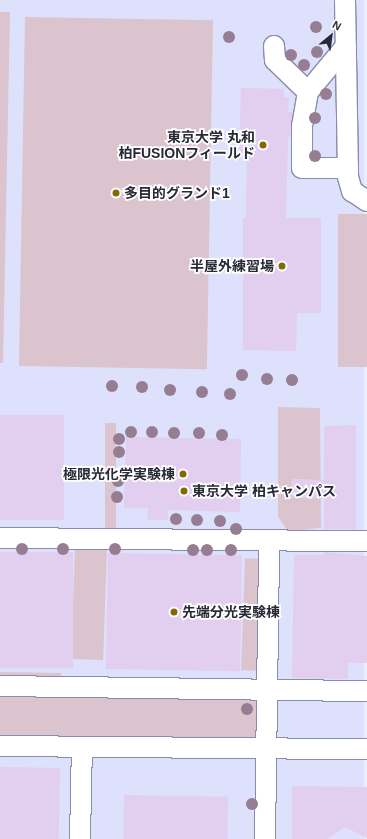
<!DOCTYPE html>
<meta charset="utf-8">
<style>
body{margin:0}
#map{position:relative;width:367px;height:839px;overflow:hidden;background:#ebeefc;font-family:Arial,"Noto Sans JP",sans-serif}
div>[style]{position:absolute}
.built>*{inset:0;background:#dde1fb;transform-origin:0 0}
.green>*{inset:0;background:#dcc4cf;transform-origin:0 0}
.building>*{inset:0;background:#e2ceef;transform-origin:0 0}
.roads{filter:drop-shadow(1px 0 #888cad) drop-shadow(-1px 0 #888cad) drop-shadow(0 1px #888cad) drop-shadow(0 -1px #888cad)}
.minor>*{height:20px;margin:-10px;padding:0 10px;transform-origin:10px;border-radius:10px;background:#fff}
.trees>*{width:12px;height:12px;margin:-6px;border-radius:50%;background:#967d92}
.dots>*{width:11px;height:11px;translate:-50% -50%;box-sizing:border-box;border:2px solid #fff;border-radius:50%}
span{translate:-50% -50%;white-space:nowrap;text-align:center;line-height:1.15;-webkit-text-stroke:3.5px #fff;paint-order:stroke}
.poi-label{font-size:14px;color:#272936;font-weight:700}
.right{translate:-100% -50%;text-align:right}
.left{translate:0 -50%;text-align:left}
.north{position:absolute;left:311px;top:16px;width:40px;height:40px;-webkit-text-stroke:3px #fff;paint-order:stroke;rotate:29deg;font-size:11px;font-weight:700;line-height:16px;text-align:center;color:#272936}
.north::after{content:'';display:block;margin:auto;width:14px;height:18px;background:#272936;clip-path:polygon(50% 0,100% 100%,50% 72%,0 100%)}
</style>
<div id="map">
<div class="built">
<i style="left:0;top:0;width:364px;height:839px"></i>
</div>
<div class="green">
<i style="clip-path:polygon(0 12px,10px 12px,3px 363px,0 363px)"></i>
<i style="left:25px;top:17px;width:188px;height:349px;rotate:1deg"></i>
<i style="left:338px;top:214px;width:29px;height:153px"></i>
<i style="clip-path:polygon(evenodd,278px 407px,320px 408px,321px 528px,288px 531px,278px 517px,278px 407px,292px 479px,314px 480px,313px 499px,291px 497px,292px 479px)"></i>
<i style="left:105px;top:423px;width:11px;height:111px"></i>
<i style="left:75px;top:547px;width:32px;height:112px;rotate:2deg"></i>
<i style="left:264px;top:559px;width:112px;height:19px;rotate:92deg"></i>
<i style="left:0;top:672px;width:61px;height:8px;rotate:1deg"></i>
<i style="left:0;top:691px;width:261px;height:49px;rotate:1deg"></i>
</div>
<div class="building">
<i style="clip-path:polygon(241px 88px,284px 89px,284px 97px,289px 97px,288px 112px,293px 112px,290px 137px,288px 137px,286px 218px,321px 218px,321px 313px,297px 313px,296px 351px,243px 350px,243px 218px,246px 218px,247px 153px,239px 153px)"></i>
<i style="left:0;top:415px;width:64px;height:105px"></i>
<i style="clip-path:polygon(356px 425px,356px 529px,324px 529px,324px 499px,291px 497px,292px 479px,324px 480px,324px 426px)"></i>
<i style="clip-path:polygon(126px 437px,241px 439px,240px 512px,168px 510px,168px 520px,147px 520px,148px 508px,124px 508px)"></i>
<i style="left:0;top:552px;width:73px;height:116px"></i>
<i style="clip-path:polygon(324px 552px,367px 556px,367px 663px,348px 663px,348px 679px,292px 678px,294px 555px,324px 555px)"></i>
<i style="left:108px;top:553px;width:134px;height:116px;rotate:1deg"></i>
<i style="left:0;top:767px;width:60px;height:72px;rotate:1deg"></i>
<i style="clip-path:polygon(292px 786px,367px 787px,367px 838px,345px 827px,327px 839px,292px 839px)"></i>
<i style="left:124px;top:795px;width:104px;height:44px;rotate:1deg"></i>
</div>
<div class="roads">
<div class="minor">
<i style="left:345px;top:0;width:177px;rotate:89deg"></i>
<i style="left:348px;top:177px;width:15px;rotate:74deg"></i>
<i style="left:352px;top:191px;width:18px;rotate:34deg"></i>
<i style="left:274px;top:46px;width:14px;rotate:86deg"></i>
<i style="left:275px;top:60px;width:46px;rotate:44.1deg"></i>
<i style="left:346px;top:46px;width:60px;rotate:129.6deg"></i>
<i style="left:308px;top:92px;width:35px;rotate:100deg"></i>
<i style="left:302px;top:126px;width:42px;rotate:90deg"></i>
<i style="left:302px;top:168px;width:46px"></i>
<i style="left:0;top:538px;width:367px;rotate:0.5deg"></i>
<i style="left:0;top:686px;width:367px;rotate:0.8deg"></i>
<i style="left:0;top:746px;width:367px;rotate:0.5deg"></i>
<i style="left:80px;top:839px;width:92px;rotate:-88.8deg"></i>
<i style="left:265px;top:839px;width:297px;rotate:-89.2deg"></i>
</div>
</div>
<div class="trees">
<i style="left:316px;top:27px"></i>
<i style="left:229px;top:37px"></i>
<i style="left:317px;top:52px"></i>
<i style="left:291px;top:55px"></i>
<i style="left:304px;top:65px"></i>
<i style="left:326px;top:94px"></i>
<i style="left:315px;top:118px"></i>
<i style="left:315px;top:156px"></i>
<i style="left:242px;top:375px"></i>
<i style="left:267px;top:379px"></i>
<i style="left:292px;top:380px"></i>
<i style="left:112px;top:386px"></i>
<i style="left:142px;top:387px"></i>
<i style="left:170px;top:390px"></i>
<i style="left:202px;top:392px"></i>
<i style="left:230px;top:394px"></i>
<i style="left:131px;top:432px"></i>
<i style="left:152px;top:432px"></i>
<i style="left:174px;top:433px"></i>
<i style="left:199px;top:433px"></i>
<i style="left:222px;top:435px"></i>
<i style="left:119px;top:439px"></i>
<i style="left:119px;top:452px"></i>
<i style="left:118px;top:481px"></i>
<i style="left:117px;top:497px"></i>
<i style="left:176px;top:519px"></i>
<i style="left:197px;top:520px"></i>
<i style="left:220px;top:521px"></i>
<i style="left:236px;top:529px"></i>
<i style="left:22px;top:549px"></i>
<i style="left:63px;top:549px"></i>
<i style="left:115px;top:549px"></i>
<i style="left:193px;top:550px"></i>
<i style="left:207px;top:550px"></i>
<i style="left:231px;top:550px"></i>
<i style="left:247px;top:709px"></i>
<i style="left:252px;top:804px"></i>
</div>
<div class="dots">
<i style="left:263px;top:145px;background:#866803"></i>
<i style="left:116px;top:193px;background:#866803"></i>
<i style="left:282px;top:266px;background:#866803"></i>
<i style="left:183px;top:474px;background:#866803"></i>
<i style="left:184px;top:491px;background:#866803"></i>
<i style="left:174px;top:612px;background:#866803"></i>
</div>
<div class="poi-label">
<span class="right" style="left:255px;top:145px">東京大学 丸和<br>柏FUSIONフィールド</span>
<span class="left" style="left:124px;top:193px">多目的グランド1</span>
<span class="right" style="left:274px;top:266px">半屋外練習場</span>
<span class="right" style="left:175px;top:474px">極限光化学実験棟</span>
<span class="left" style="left:192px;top:491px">東京大学 柏キャンパス</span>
<span class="left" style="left:182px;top:612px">先端分光実験棟</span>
</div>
<div class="north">N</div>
</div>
